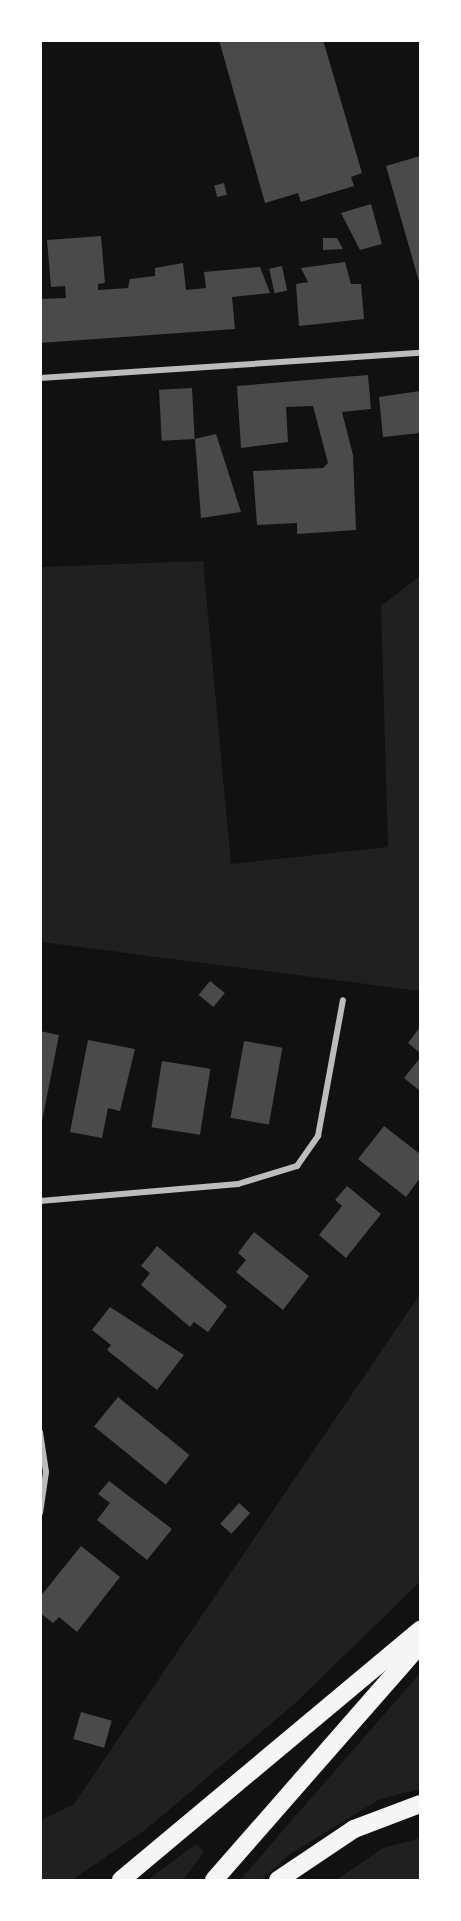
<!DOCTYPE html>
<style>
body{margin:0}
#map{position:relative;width:461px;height:1921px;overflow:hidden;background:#111;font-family:"Golos Text",sans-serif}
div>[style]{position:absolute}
.green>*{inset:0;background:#202020}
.building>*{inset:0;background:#4a4a4a;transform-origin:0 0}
.minor>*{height:6px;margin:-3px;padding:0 3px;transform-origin:3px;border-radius:3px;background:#bcbcbc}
.motorway>*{height:18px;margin:-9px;padding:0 9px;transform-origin:9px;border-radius:9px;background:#f5f5f5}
span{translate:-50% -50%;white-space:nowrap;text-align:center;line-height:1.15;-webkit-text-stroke:6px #fff;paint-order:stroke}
.frame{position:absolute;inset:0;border:42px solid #fff;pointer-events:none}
</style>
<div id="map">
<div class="green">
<i style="clip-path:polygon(203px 561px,231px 864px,388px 847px,381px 606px,420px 576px,420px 991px,41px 942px,41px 567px)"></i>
<i style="clip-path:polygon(420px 1294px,420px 1582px,292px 1706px,145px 1830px,72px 1880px,41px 1880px,41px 1820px,74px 1804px)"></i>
<i style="clip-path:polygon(420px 1673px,420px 1789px,380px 1799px,290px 1854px,261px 1880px,240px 1880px)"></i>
<i style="clip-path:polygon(420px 1838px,420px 1880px,336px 1880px,383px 1848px)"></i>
<i style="clip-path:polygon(196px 1844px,204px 1852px,183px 1880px,148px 1880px)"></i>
</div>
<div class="building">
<i style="clip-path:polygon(219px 40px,323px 40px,362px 173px,351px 177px,354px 186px,301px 202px,298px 193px,265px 203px)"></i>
<i style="clip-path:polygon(420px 156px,420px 285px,386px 166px)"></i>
<i style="left:224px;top:183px;width:12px;height:10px;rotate:76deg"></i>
<i style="clip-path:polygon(371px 204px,382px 244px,360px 250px,341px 213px)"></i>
<i style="clip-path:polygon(101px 236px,105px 283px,98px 284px,98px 290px,128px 288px,130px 279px,155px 276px,155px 268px,183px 263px,186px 290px,206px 288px,204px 272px,260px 267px,270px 293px,232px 297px,235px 329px,40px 343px,40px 299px,66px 298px,65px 286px,51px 287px,47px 240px)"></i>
<i style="clip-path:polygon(323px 238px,337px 238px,343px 249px,323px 250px)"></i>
<i style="clip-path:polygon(345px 262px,351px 284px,361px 284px,364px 319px,299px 326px,296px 284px,308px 282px,301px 268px)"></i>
<i style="left:282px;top:266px;width:25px;height:13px;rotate:78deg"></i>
<i style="clip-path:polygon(368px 375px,371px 409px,342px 412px,353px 455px,356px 530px,297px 534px,297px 523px,257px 525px,253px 471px,323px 468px,328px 463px,313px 406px,286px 407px,288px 442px,241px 448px,237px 386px)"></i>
<i style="left:192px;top:388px;width:51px;height:33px;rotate:87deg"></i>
<i style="clip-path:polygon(420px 391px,420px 433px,383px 437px,379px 397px)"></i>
<i style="clip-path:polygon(216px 434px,241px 512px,201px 518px,195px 439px)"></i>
<i style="left:210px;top:981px;width:19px;height:18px;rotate:39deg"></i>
<i style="clip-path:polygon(420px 1027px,420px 1053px,408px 1043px)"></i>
<i style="clip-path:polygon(40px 1031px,59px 1035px,42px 1121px,40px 1121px)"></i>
<i style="clip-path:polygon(88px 1040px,135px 1049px,120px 1111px,108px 1108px,102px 1138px,70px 1132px)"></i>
<i style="left:244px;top:1041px;width:39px;height:78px;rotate:10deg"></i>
<i style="clip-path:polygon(420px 1058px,420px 1091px,404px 1078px)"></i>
<i style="left:162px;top:1061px;width:49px;height:67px;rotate:9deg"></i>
<i style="clip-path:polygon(384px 1126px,420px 1154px,420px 1178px,406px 1197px,358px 1159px)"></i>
<i style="clip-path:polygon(347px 1186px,381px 1214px,346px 1258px,319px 1235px,342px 1206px,335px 1200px)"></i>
<i style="clip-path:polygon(254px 1232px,309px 1276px,283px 1310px,236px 1272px,246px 1260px,238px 1253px)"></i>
<i style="clip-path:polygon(157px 1246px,227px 1306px,208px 1332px,194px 1322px,190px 1327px,141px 1285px,150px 1273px,141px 1266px)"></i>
<i style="clip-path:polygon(110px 1307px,184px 1355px,157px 1390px,107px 1350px,111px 1345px,92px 1330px)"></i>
<i style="left:118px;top:1397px;width:92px;height:38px;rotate:39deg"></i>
<i style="clip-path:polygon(109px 1481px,172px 1529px,147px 1560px,97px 1520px,110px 1503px,98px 1494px)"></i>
<i style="left:239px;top:1503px;width:15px;height:28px;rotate:42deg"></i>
<i style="clip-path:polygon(81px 1546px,120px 1577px,77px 1632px,59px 1617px,53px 1623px,40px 1613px,40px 1597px)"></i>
<i style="left:81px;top:1712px;width:32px;height:28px;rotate:16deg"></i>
</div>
<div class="minor">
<i style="left:40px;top:378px;width:381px;rotate:-3.8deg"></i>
<i style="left:40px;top:1201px;width:199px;rotate:-4.9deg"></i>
<i style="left:238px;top:1184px;width:62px;rotate:-17deg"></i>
<i style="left:297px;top:1166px;width:37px;rotate:-55deg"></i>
<i style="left:318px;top:1136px;width:138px;rotate:-79.6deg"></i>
<i style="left:40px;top:1432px;width:40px;rotate:81.5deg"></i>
<i style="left:46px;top:1472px;width:41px;rotate:98.3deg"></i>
</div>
<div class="motorway">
<i style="left:121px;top:1880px;width:390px;rotate:-39.9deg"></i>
<i style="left:214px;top:1880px;width:313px;rotate:-48.8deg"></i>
<i style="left:278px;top:1880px;width:92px;rotate:-33.9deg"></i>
<i style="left:354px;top:1829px;width:71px;rotate:-20.7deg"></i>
</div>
<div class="frame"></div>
</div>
